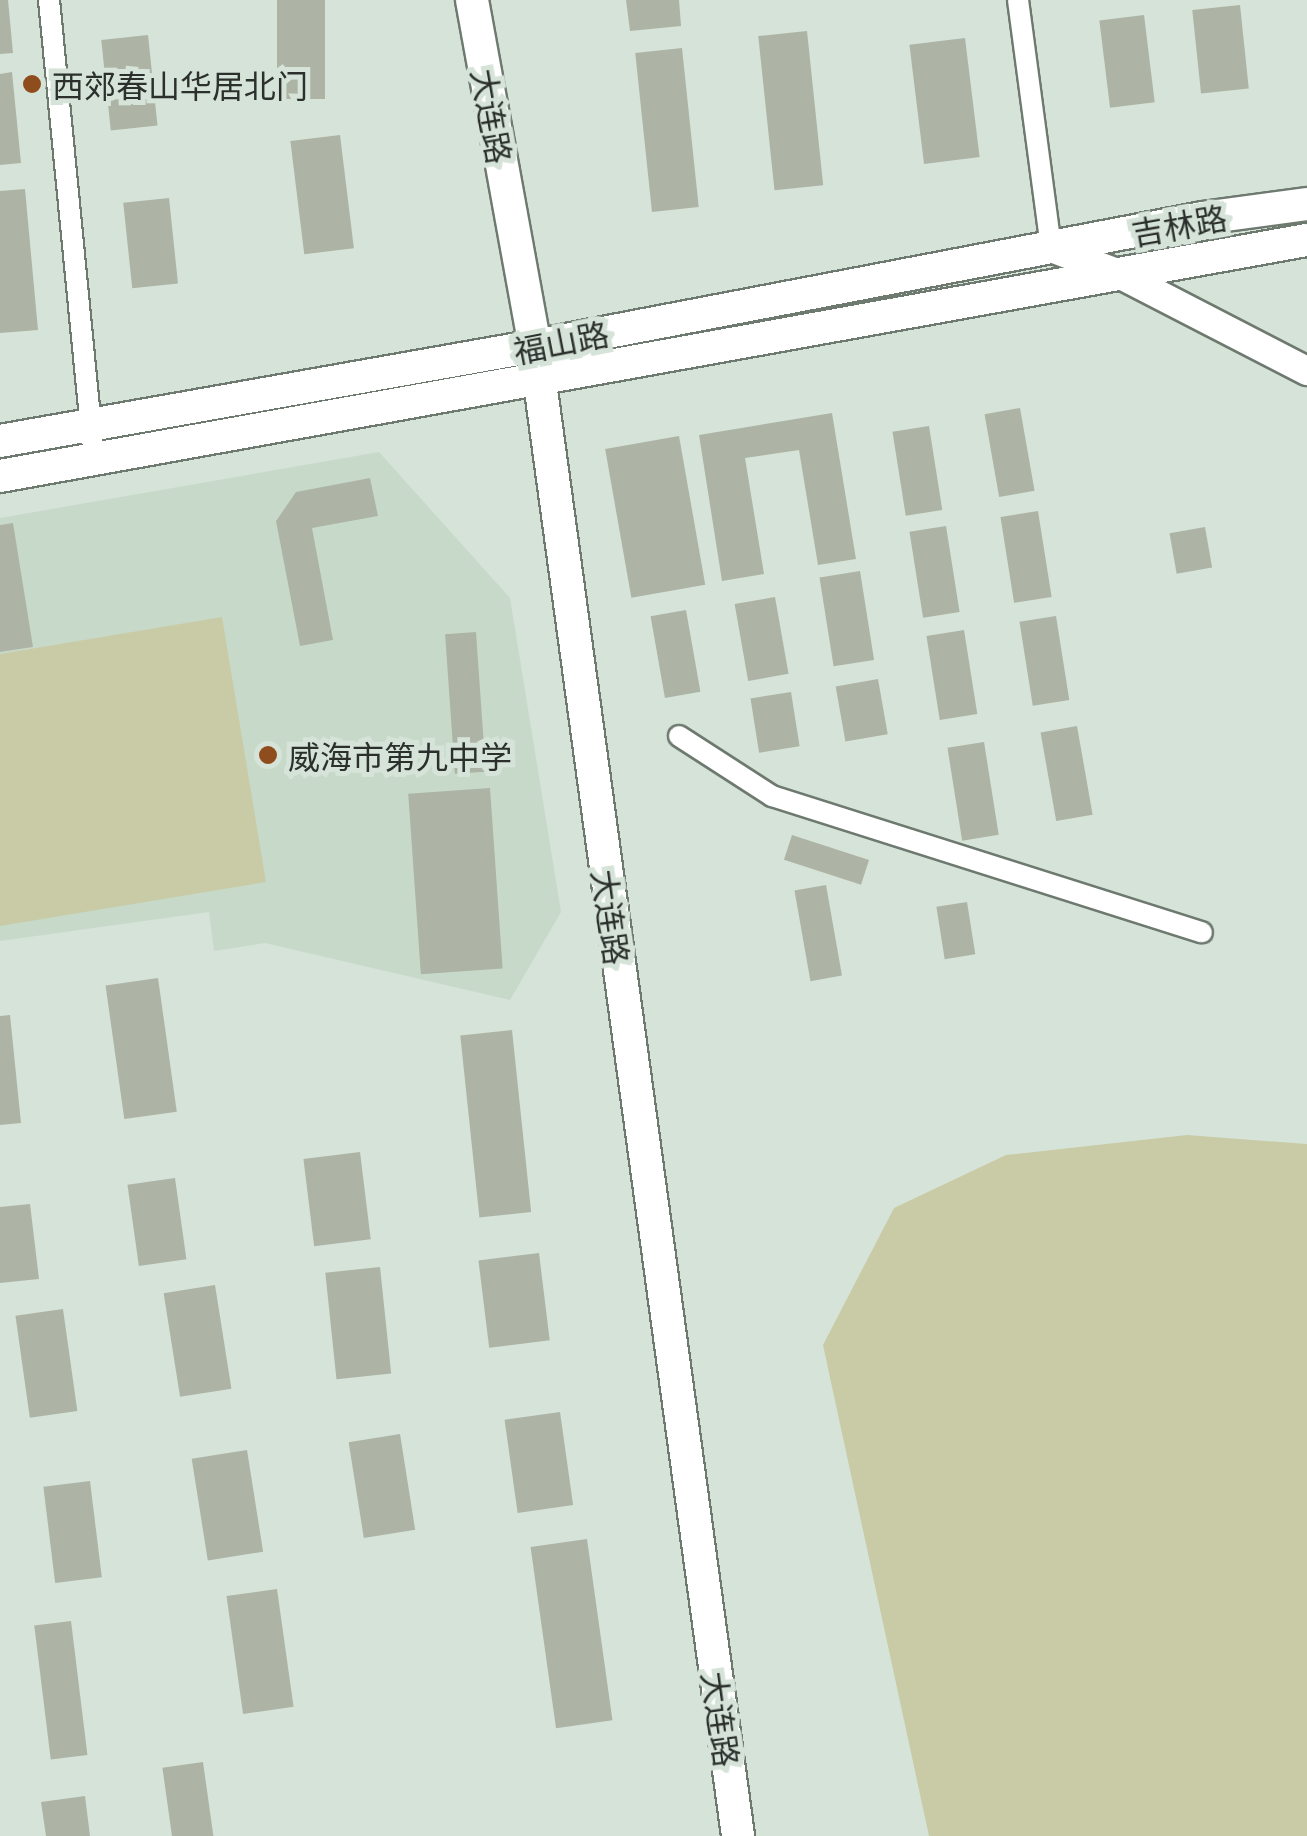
<!DOCTYPE html>
<meta charset="utf-8">
<style>
body{margin:0}
#map{position:relative;width:1307px;height:1836px;overflow:hidden;background:#d6e3d8;font-family:Literata,"Noto Sans SC",serif}
div>[style]{position:absolute}
.built>*{inset:0;background:#c7daca}
.green>*{inset:0;background:#c8cba5}
.building>*{inset:0;background:#adb4a6;transform-origin:0 0}
.roads{filter:drop-shadow(2px 0 #6e796f) drop-shadow(-2px 0 #6e796f) drop-shadow(0 2px #6e796f) drop-shadow(0 -2px #6e796f)}
.minor>*{height:20px;margin:-10px;padding:0 10px;transform-origin:10px;border-radius:10px;background:#fff}
.secondary>*{height:28px;margin:-14px;padding:0 14px;transform-origin:14px;border-radius:14px;background:#fff}
.primary>*{height:32px;margin:-16px;padding:0 16px;transform-origin:16px;border-radius:16px;background:#fff}
.dots>*{width:28px;height:28px;translate:-50% -50%;box-sizing:border-box;border:5px solid #d6e3d8;border-radius:50%}
span{translate:-50% -50%;white-space:nowrap;text-align:center;line-height:1.15;-webkit-text-stroke:10px #d6e3d8;paint-order:stroke}
.poi-label{font-size:32px;color:#2b302c}
.left{translate:0 -50%;text-align:left}
.street-label{font-size:32px;color:#2b302c}
</style>
<div id="map">
<div class="built">
<i style="clip-path:polygon(379px 452px,510px 598px,561px 912px,510px 1000px,265px 943px,214px 951px,209px 912px,0 941px,0 518px)"></i>
</div>
<div class="green">
<i style="clip-path:polygon(222px 617px,266px 882px,0 926px,0 654px)"></i>
<i style="clip-path:polygon(1187px 1135px,1307px 1144px,1307px 1836px,929px 1836px,823px 1345px,894px 1208px,1006px 1155px)"></i>
</div>
<div class="building">
<i style="clip-path:polygon(0 0,8px 0,13px 53px,0 54px)"></i>
<i style="left:277px;top:0;width:48px;height:99px"></i>
<i style="clip-path:polygon(626px 0,679px 0,681px 26px,630px 31px)"></i>
<i style="left:1240px;top:5px;width:84px;height:48px;rotate:84deg"></i>
<i style="left:1144px;top:15px;width:88px;height:45px;rotate:83deg"></i>
<i style="left:807px;top:31px;width:155px;height:49px;rotate:84deg"></i>
<i style="left:148px;top:35px;width:91px;height:47px;rotate:84deg"></i>
<i style="left:965px;top:38px;width:120px;height:56px;rotate:83deg"></i>
<i style="left:682px;top:48px;width:160px;height:47px;rotate:84deg"></i>
<i style="clip-path:polygon(12px 72px,21px 163px,0 165px,0 74px)"></i>
<i style="left:340px;top:135px;width:114px;height:50px;rotate:83deg"></i>
<i style="clip-path:polygon(25px 189px,38px 330px,0 333px,0 191px)"></i>
<i style="left:169px;top:198px;width:86px;height:46px;rotate:84deg"></i>
<i style="left:1020px;top:408px;width:84px;height:36px;rotate:80deg"></i>
<i style="clip-path:polygon(832px 413px,856px 559px,818px 565px,799px 450px,745px 458px,764px 574px,722px 581px,699px 435px)"></i>
<i style="left:929px;top:426px;width:85px;height:37px;rotate:81deg"></i>
<i style="left:679px;top:436px;width:151px;height:75px;rotate:80deg"></i>
<i style="clip-path:polygon(370px 478px,378px 516px,312px 528px,333px 640px,300px 646px,276px 521px,296px 492px)"></i>
<i style="left:1038px;top:511px;width:87px;height:38px;rotate:81deg"></i>
<i style="clip-path:polygon(13px 523px,33px 647px,0 652px,0 525px)"></i>
<i style="left:946px;top:526px;width:87px;height:37px;rotate:81deg"></i>
<i style="left:1205px;top:527px;width:41px;height:36px;rotate:80deg"></i>
<i style="left:860px;top:571px;width:90px;height:41px;rotate:81deg"></i>
<i style="left:775px;top:597px;width:78px;height:41px;rotate:80deg"></i>
<i style="left:686px;top:610px;width:83px;height:36px;rotate:80deg"></i>
<i style="left:1056px;top:616px;width:85px;height:37px;rotate:81deg"></i>
<i style="left:964px;top:630px;width:85px;height:38px;rotate:81deg"></i>
<i style="left:476px;top:632px;width:140px;height:31px;rotate:86deg"></i>
<i style="left:878px;top:679px;width:56px;height:43px;rotate:80deg"></i>
<i style="left:791px;top:692px;width:55px;height:41px;rotate:81deg"></i>
<i style="left:1077px;top:726px;width:90px;height:37px;rotate:80deg"></i>
<i style="left:984px;top:742px;width:94px;height:37px;rotate:81deg"></i>
<i style="left:490px;top:788px;width:181px;height:82px;rotate:86deg"></i>
<i style="left:792px;top:835px;width:81px;height:26px;rotate:18deg"></i>
<i style="left:826px;top:885px;width:92px;height:32px;rotate:80deg"></i>
<i style="left:967px;top:902px;width:53px;height:31px;rotate:81deg"></i>
<i style="left:158px;top:978px;width:135px;height:53px;rotate:82deg"></i>
<i style="clip-path:polygon(10px 1015px,21px 1123px,0 1125px,0 1016px)"></i>
<i style="left:512px;top:1030px;width:183px;height:52px;rotate:84deg"></i>
<i style="left:360px;top:1152px;width:88px;height:57px;rotate:83deg"></i>
<i style="left:175px;top:1178px;width:82px;height:48px;rotate:82deg"></i>
<i style="clip-path:polygon(30px 1204px,39px 1279px,0 1283px,0 1207px)"></i>
<i style="left:539px;top:1253px;width:88px;height:61px;rotate:83deg"></i>
<i style="left:380px;top:1267px;width:107px;height:55px;rotate:84deg"></i>
<i style="left:215px;top:1285px;width:105px;height:52px;rotate:81deg"></i>
<i style="left:63px;top:1309px;width:103px;height:48px;rotate:82deg"></i>
<i style="left:560px;top:1412px;width:94px;height:56px;rotate:82deg"></i>
<i style="left:400px;top:1434px;width:97px;height:52px;rotate:81deg"></i>
<i style="left:247px;top:1450px;width:103px;height:56px;rotate:81deg"></i>
<i style="left:90px;top:1481px;width:97px;height:47px;rotate:83deg"></i>
<i style="left:587px;top:1539px;width:183px;height:57px;rotate:82deg"></i>
<i style="left:277px;top:1589px;width:119px;height:51px;rotate:82deg"></i>
<i style="left:71px;top:1621px;width:135px;height:37px;rotate:83deg"></i>
<i style="left:203px;top:1762px;width:75px;height:41px;rotate:82deg"></i>
<i style="clip-path:polygon(85px 1796px,90px 1836px,46px 1836px,41px 1802px)"></i>
</div>
<div class="roads">
<div class="minor">
<i style="left:49px;top:0;width:464px;rotate:84.4deg"></i>
<i style="left:1018px;top:0;width:250px;rotate:82.4deg"></i>
<i style="left:679px;top:736px;width:111px;rotate:32.8deg"></i>
<i style="left:772px;top:796px;width:451px;rotate:17.6deg"></i>
</div>
<div class="secondary">
<i style="left:1051px;top:248px;width:71px;rotate:20.7deg"></i>
<i style="left:1117px;top:273px;width:214px;rotate:27.3deg"></i>
</div>
<div class="primary">
<i style="left:472px;top:0;width:352px;rotate:79.7deg"></i>
<i style="left:535px;top:346px;width:1504px;rotate:82.24deg"></i>
<i style="left:0;top:441px;width:543px;rotate:-10.07deg"></i>
<i style="left:535px;top:346px;width:680px;rotate:-10.85deg"></i>
<i style="left:1203px;top:218px;width:105px;rotate:-7.7deg"></i>
<i style="left:0;top:476px;width:1328px;rotate:-10.24deg"></i>
</div>
</div>
<div class="dots">
<i style="left:32px;top:84px;background:#8f4c1c"></i>
<i style="left:268px;top:755px;background:#8f4c1c"></i>
</div>
<div class="poi-label">
<span class="left" style="left:52px;top:84px">西郊春山华居北门</span>
<span class="left" style="left:288px;top:755px">威海市第九中学</span>
</div>
<div class="street-label">
<span style="left:493px;top:116px;rotate:80deg">大连路</span>
<span style="left:1179px;top:224px;rotate:-10deg">吉林路</span>
<span style="left:561px;top:341px;rotate:-11deg">福山路</span>
<span style="left:612px;top:917px;rotate:82deg">大连路</span>
<span style="left:722px;top:1719px;rotate:82deg">大连路</span>
</div>
</div>
